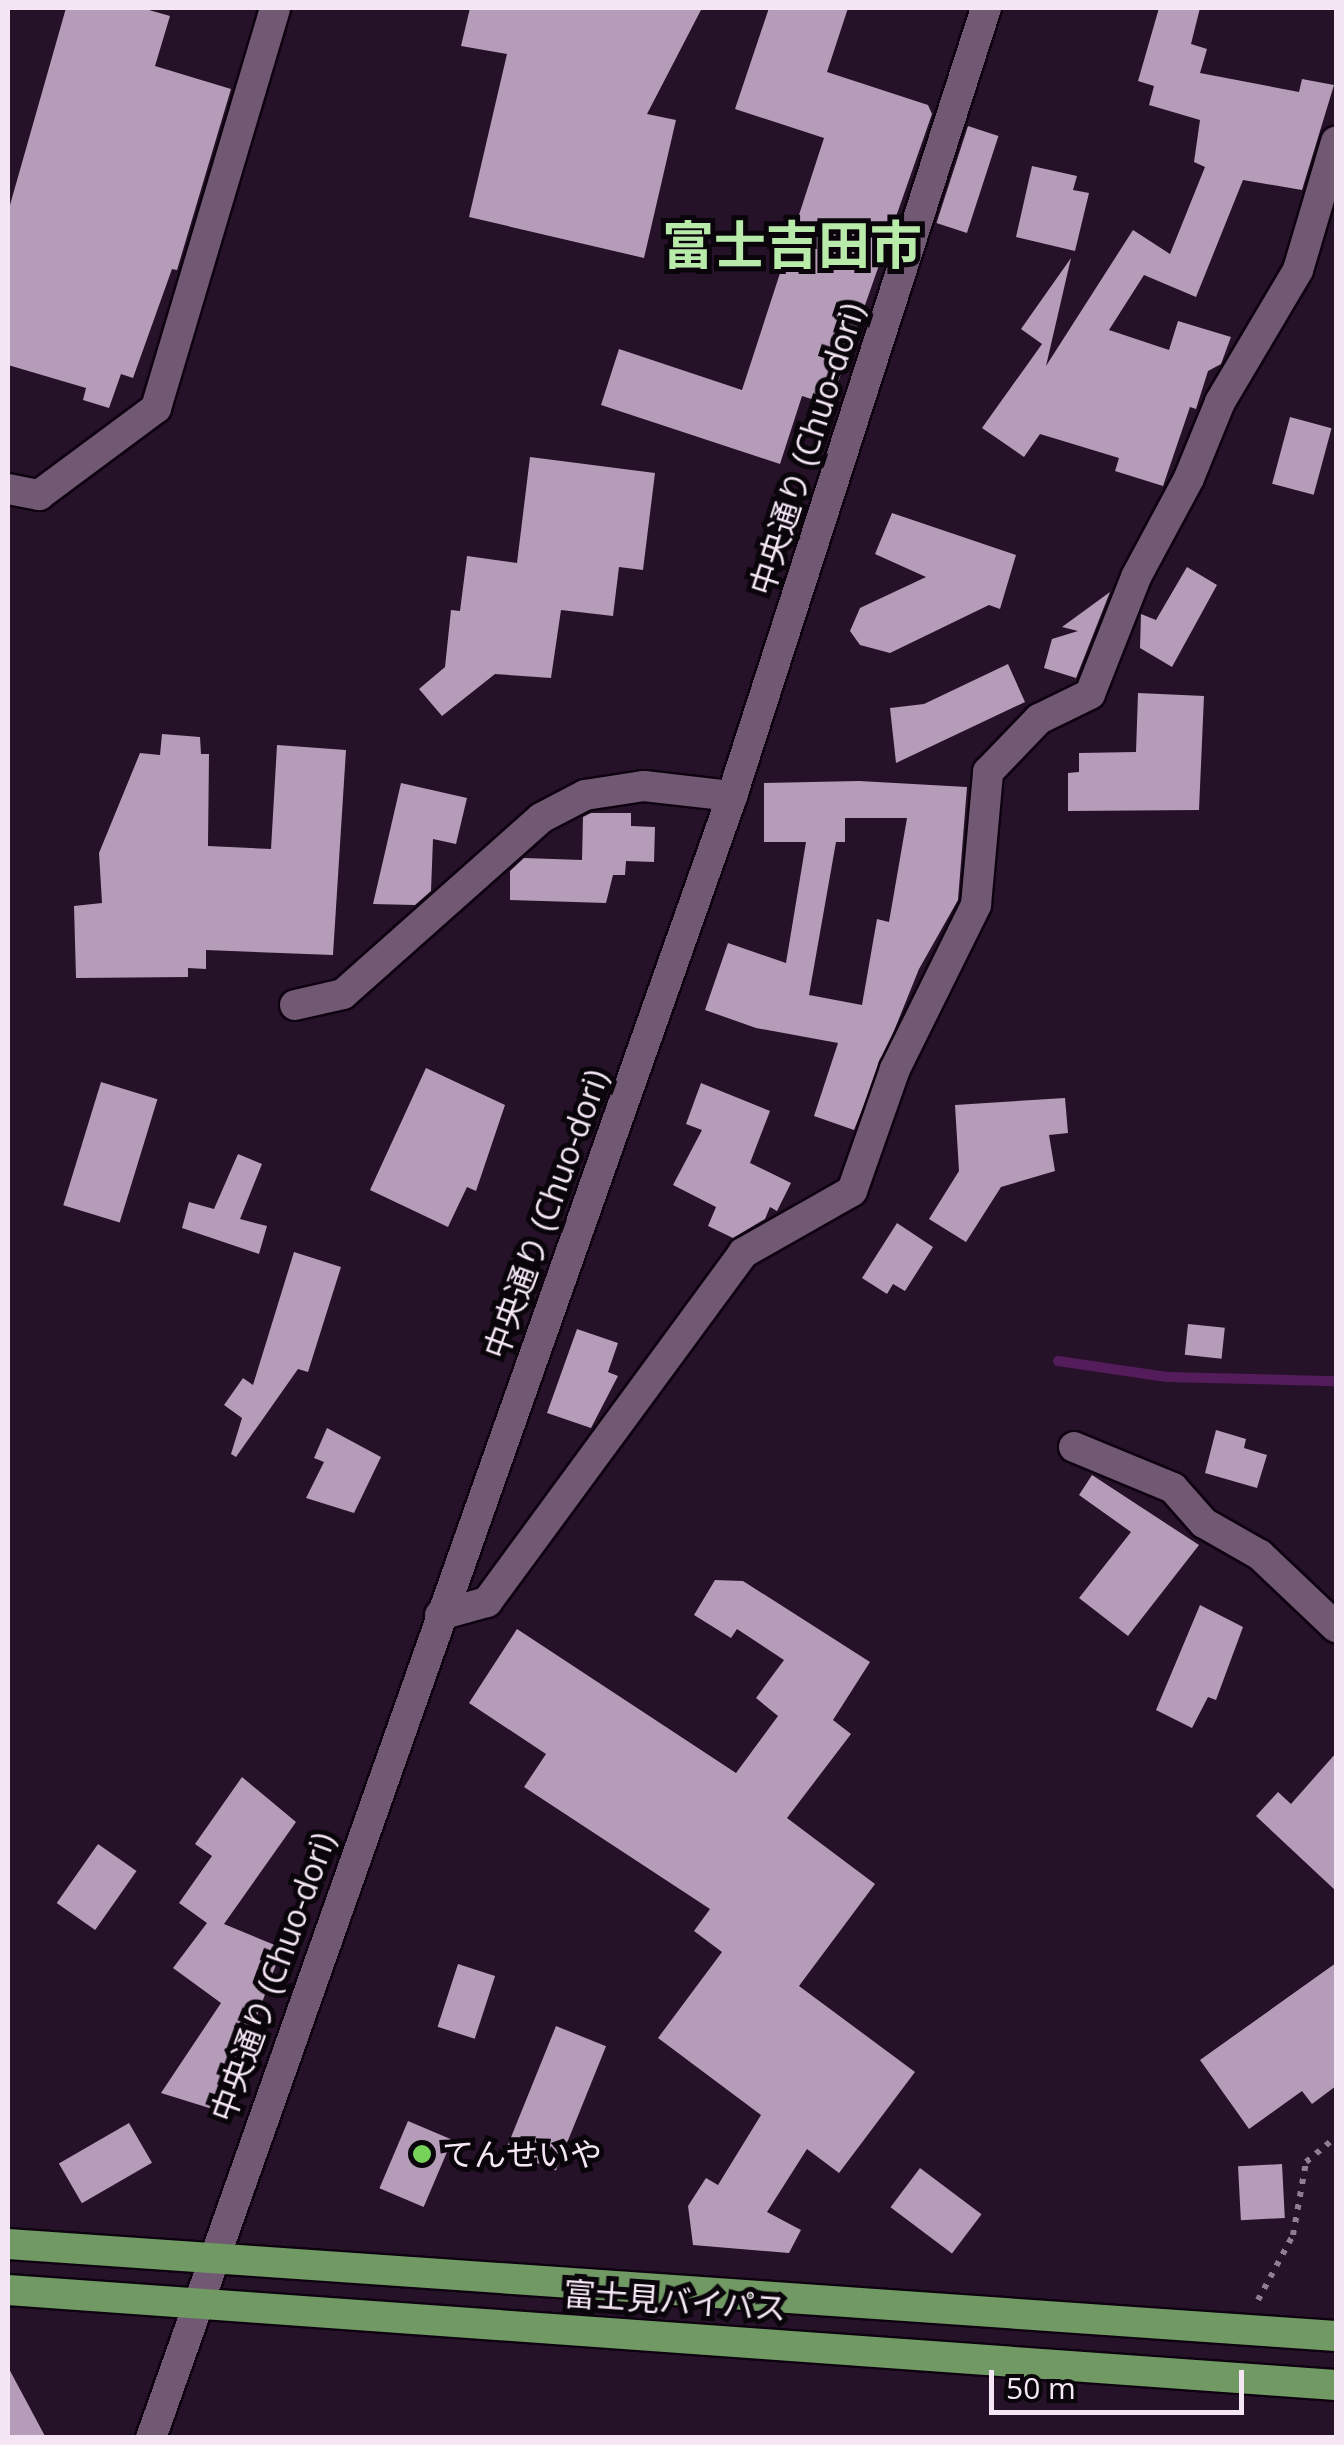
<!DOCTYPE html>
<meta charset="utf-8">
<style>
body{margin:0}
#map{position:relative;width:1344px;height:2445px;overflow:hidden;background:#261228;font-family:"Open Sans","Noto Sans JP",sans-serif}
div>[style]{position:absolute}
.stream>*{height:10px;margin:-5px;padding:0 5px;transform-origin:5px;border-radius:5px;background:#541c5b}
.building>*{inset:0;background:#b59cb8;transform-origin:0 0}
.path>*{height:6px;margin-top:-3px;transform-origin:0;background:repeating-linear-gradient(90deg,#8f7e90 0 5px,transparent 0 13px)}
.roads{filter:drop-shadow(2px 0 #0e0110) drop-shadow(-2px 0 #0e0110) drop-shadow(0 2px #0e0110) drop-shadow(0 -2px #0e0110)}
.minor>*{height:30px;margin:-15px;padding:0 15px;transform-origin:15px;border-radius:15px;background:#715973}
.tertiary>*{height:30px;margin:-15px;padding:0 15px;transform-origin:15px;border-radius:15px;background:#715973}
.trunk>*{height:30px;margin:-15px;padding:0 15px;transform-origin:15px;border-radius:15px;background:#709964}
.dots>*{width:28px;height:28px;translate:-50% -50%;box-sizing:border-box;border:5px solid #0a040b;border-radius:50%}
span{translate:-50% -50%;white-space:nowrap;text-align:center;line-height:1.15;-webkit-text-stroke:10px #0a040b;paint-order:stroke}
.street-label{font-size:32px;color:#f4e6f5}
.poi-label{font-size:32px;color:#f4e6f5}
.left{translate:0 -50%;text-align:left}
.town-label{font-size:52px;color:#b8eaaa;font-weight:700}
.frame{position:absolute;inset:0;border:10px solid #f4e6f5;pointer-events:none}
.scale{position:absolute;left:989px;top:2370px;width:255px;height:45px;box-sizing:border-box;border:5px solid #f4e6f5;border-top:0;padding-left:12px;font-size:30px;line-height:35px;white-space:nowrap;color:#f4e6f5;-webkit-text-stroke:8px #0a040b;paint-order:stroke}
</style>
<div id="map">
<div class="stream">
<i style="left:1058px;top:1361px;width:110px;rotate:8.4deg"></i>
<i style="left:1167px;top:1377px;width:169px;rotate:1.4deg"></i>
</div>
<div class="building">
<i style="clip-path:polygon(66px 8px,142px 8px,170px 16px,155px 66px,231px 89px,177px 270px,172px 269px,133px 378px,121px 374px,109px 408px,83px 400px,86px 388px,8px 365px,8px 212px)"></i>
<i style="clip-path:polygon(470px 8px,702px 8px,647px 114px,676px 120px,644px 258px,469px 217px,507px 54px,461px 46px)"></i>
<i style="clip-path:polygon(769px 8px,848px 8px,827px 72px,928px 105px,932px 114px,830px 405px,802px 396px,780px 464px,601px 405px,619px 349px,742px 390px,824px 138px,735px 109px)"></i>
<i style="clip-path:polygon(1159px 8px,1200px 8px,1191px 44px,1207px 49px,1200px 73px,1299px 92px,1302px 79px,1334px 85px,1302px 190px,1243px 180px,1196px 297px,1144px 275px,1109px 330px,1169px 350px,1178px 321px,1231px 337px,1221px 364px,1208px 371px,1196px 409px,1190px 407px,1163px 486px,1115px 471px,1119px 458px,1040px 434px,1024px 457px,982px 428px,1042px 344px,1021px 329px,1071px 258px,1046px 366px,1133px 230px,1170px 254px,1205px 167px,1194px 162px,1200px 120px,1149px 105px,1154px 86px,1138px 81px)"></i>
<i style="left:968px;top:126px;width:32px;height:102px;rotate:18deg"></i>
<i style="clip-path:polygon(1032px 166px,1077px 176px,1073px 190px,1089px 193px,1075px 251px,1016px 237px)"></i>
<i style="left:1290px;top:417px;width:43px;height:69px;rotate:15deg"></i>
<i style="clip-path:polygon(530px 457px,655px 473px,643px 570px,619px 567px,613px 616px,561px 610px,551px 678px,495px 674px,442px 716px,419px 689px,445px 667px,451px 610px,460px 611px,467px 556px,517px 563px)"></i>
<i style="clip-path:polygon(892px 513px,1016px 555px,1000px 609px,989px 605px,890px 653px,860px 645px,850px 631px,860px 608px,926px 577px,875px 554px)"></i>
<i style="clip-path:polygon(1187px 567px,1217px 585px,1172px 667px,1140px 648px,1141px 614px,1156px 620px)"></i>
<i style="clip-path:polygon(1110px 592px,1076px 678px,1044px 668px,1052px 639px,1078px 631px,1062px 627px)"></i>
<i style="clip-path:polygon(1008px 664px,1025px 702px,896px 763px,890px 708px,924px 704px)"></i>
<i style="clip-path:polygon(1138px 693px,1204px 696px,1199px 810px,1068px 811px,1068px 773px,1079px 772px,1079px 753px,1136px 752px)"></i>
<i style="clip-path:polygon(162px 734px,200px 737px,201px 754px,209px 754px,208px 846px,271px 849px,277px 745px,346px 750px,333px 955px,206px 950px,206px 969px,188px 968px,188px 977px,76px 978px,74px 906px,102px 903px,99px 853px,140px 753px,160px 755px)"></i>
<i style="clip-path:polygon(evenodd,859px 781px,967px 787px,958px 900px,919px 969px,854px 1130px,814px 1116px,838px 1043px,756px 1028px,705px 1010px,728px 943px,786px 963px,806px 842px,764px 842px,764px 783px,859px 781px,845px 818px,907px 818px,889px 922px,877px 919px,862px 1005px,809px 995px,836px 842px,845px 842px,845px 818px)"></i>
<i style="clip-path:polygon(401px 783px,467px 798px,456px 844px,433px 839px,431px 891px,415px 905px,373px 904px)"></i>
<i style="clip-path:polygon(591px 813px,631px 813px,631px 826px,655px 827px,654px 862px,626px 861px,625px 875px,613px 875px,606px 903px,510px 900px,510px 871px,524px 858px,582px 860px,583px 817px)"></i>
<i style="clip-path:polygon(426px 1068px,505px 1105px,476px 1191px,467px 1187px,448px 1227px,370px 1190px)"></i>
<i style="left:101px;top:1082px;width:59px;height:129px;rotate:17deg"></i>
<i style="clip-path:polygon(701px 1083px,770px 1111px,750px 1163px,791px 1183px,777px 1211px,770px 1207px,765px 1219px,733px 1238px,708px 1226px,716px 1207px,673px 1185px,702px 1130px,686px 1124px)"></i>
<i style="clip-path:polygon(1065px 1098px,1068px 1133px,1049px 1135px,1055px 1171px,1001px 1187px,966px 1242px,929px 1219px,959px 1171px,955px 1105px)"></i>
<i style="clip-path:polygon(238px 1154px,262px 1164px,240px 1219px,267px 1226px,259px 1254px,182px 1228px,189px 1202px,214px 1209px)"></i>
<i style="clip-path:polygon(897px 1223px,933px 1247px,905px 1291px,893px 1284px,887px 1294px,862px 1278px)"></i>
<i style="clip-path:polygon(294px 1252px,341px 1267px,308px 1372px,298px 1369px,236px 1457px,231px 1454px,242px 1418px,224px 1405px,243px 1378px,253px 1385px)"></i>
<i style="left:1188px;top:1324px;width:37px;height:31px;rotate:6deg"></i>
<i style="clip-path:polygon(577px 1329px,618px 1343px,608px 1372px,618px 1376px,591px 1428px,547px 1413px)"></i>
<i style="clip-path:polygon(327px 1428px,381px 1457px,354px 1513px,306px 1498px,324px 1462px,314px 1458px)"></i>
<i style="clip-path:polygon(1216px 1430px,1246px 1439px,1244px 1448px,1267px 1455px,1257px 1488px,1205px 1473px)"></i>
<i style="clip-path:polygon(1092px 1475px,1199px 1545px,1128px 1636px,1079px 1598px,1131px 1532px,1079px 1495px)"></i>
<i style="clip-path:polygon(715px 1580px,743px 1581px,870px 1662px,833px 1720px,851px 1734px,787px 1818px,875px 1884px,799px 1986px,915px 2072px,839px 2173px,807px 2149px,767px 2212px,801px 2230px,789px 2253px,693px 2245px,688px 2206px,706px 2178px,718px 2185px,761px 2115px,658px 2038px,722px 1952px,694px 1931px,710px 1909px,524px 1787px,546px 1754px,469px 1703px,517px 1629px,736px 1773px,778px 1716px,756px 1698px,784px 1660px,737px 1629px,731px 1638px,694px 1615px)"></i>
<i style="clip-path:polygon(1200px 1605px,1243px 1627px,1216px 1700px,1208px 1697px,1192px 1728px,1156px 1710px)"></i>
<i style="clip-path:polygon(1336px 1753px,1336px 1891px,1256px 1816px,1278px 1792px,1291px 1804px)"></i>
<i style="clip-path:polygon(242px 1777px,296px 1822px,224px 1924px,282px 1948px,222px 2112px,161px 2093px,221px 2003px,173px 1968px,207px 1923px,179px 1903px,212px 1856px,195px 1844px)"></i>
<i style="left:98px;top:1844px;width:47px;height:72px;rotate:35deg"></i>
<i style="clip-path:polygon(1336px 1963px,1336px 2086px,1312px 2104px,1302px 2091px,1249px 2129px,1200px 2060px)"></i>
<i style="left:458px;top:1964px;width:39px;height:66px;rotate:18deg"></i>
<i style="left:556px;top:2026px;width:54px;height:134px;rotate:22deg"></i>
<i style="left:408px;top:2121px;width:48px;height:73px;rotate:23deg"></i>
<i style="left:129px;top:2123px;width:46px;height:81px;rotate:60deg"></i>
<i style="left:1282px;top:2164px;width:54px;height:44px;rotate:87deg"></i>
<i style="left:920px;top:2168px;width:77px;height:49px;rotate:37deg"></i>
<i style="clip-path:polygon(8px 2367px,46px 2438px,8px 2438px)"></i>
</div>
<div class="path">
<i style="left:1258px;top:2300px;width:74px;rotate:-61.7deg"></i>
<i style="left:1293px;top:2235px;width:74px;rotate:-79.9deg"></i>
<i style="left:1306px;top:2162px;width:39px;rotate:-40deg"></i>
</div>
<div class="roads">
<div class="minor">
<i style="left:8px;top:489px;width:32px;rotate:11deg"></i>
<i style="left:39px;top:495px;width:146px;rotate:-36.6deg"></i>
<i style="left:156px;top:408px;width:417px;rotate:-73.4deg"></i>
<i style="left:295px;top:1005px;width:49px;rotate:-12.9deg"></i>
<i style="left:343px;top:994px;width:265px;rotate:-41.6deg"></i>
<i style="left:541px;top:818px;width:50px;rotate:-27.6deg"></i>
<i style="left:585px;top:795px;width:60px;rotate:-8.7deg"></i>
<i style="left:644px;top:786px;width:89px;rotate:6.5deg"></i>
<i style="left:1074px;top:1447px;width:107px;rotate:22.5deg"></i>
<i style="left:1173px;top:1488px;width:47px;rotate:48.5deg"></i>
<i style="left:1204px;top:1523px;width:64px;rotate:29.7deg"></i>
<i style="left:1260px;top:1555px;width:105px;rotate:43.5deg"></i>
<i style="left:440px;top:1615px;width:49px;rotate:-15.5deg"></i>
<i style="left:487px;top:1602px;width:433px;rotate:-53.7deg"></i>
<i style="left:743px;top:1253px;width:125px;rotate:-29.6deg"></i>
<i style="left:852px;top:1191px;width:129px;rotate:-70.6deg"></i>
<i style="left:895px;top:1069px;width:183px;rotate:-63.7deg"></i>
<i style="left:976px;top:905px;width:134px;rotate:-84.8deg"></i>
<i style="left:988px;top:772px;width:74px;rotate:-46.1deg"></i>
<i style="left:1039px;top:719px;width:57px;rotate:-26.1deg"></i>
<i style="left:1090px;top:694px;width:126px;rotate:-68.5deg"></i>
<i style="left:1136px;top:577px;width:112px;rotate:-61.8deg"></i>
<i style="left:1189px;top:478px;width:82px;rotate:-67.8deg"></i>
<i style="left:1220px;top:402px;width:153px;rotate:-59.4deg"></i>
<i style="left:1298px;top:270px;width:134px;rotate:-73.5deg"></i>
</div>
<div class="tertiary">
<i style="left:151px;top:2438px;width:1742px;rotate:-70.51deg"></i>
<i style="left:732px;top:796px;width:828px;rotate:-72.13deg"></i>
</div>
<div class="trunk">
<i style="left:8px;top:2244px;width:1331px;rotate:3.96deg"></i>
<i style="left:8px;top:2290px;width:1331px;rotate:4.09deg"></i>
</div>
</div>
<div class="dots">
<i style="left:422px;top:2154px;background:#77d259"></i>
</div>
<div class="street-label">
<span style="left:807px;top:449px;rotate:-72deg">中央通り (Chuo-dori)</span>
<span style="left:546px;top:1214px;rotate:-70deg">中央通り (Chuo-dori)</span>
<span style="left:273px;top:1977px;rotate:-70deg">中央通り (Chuo-dori)</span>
<span style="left:675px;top:2301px;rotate:4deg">富士見バイパス</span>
</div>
<div class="poi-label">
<span class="left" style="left:442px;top:2154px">てんせいや</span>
</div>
<div class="town-label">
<span style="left:792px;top:244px">富士吉田市</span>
</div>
<div class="frame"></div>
<div class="scale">50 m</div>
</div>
